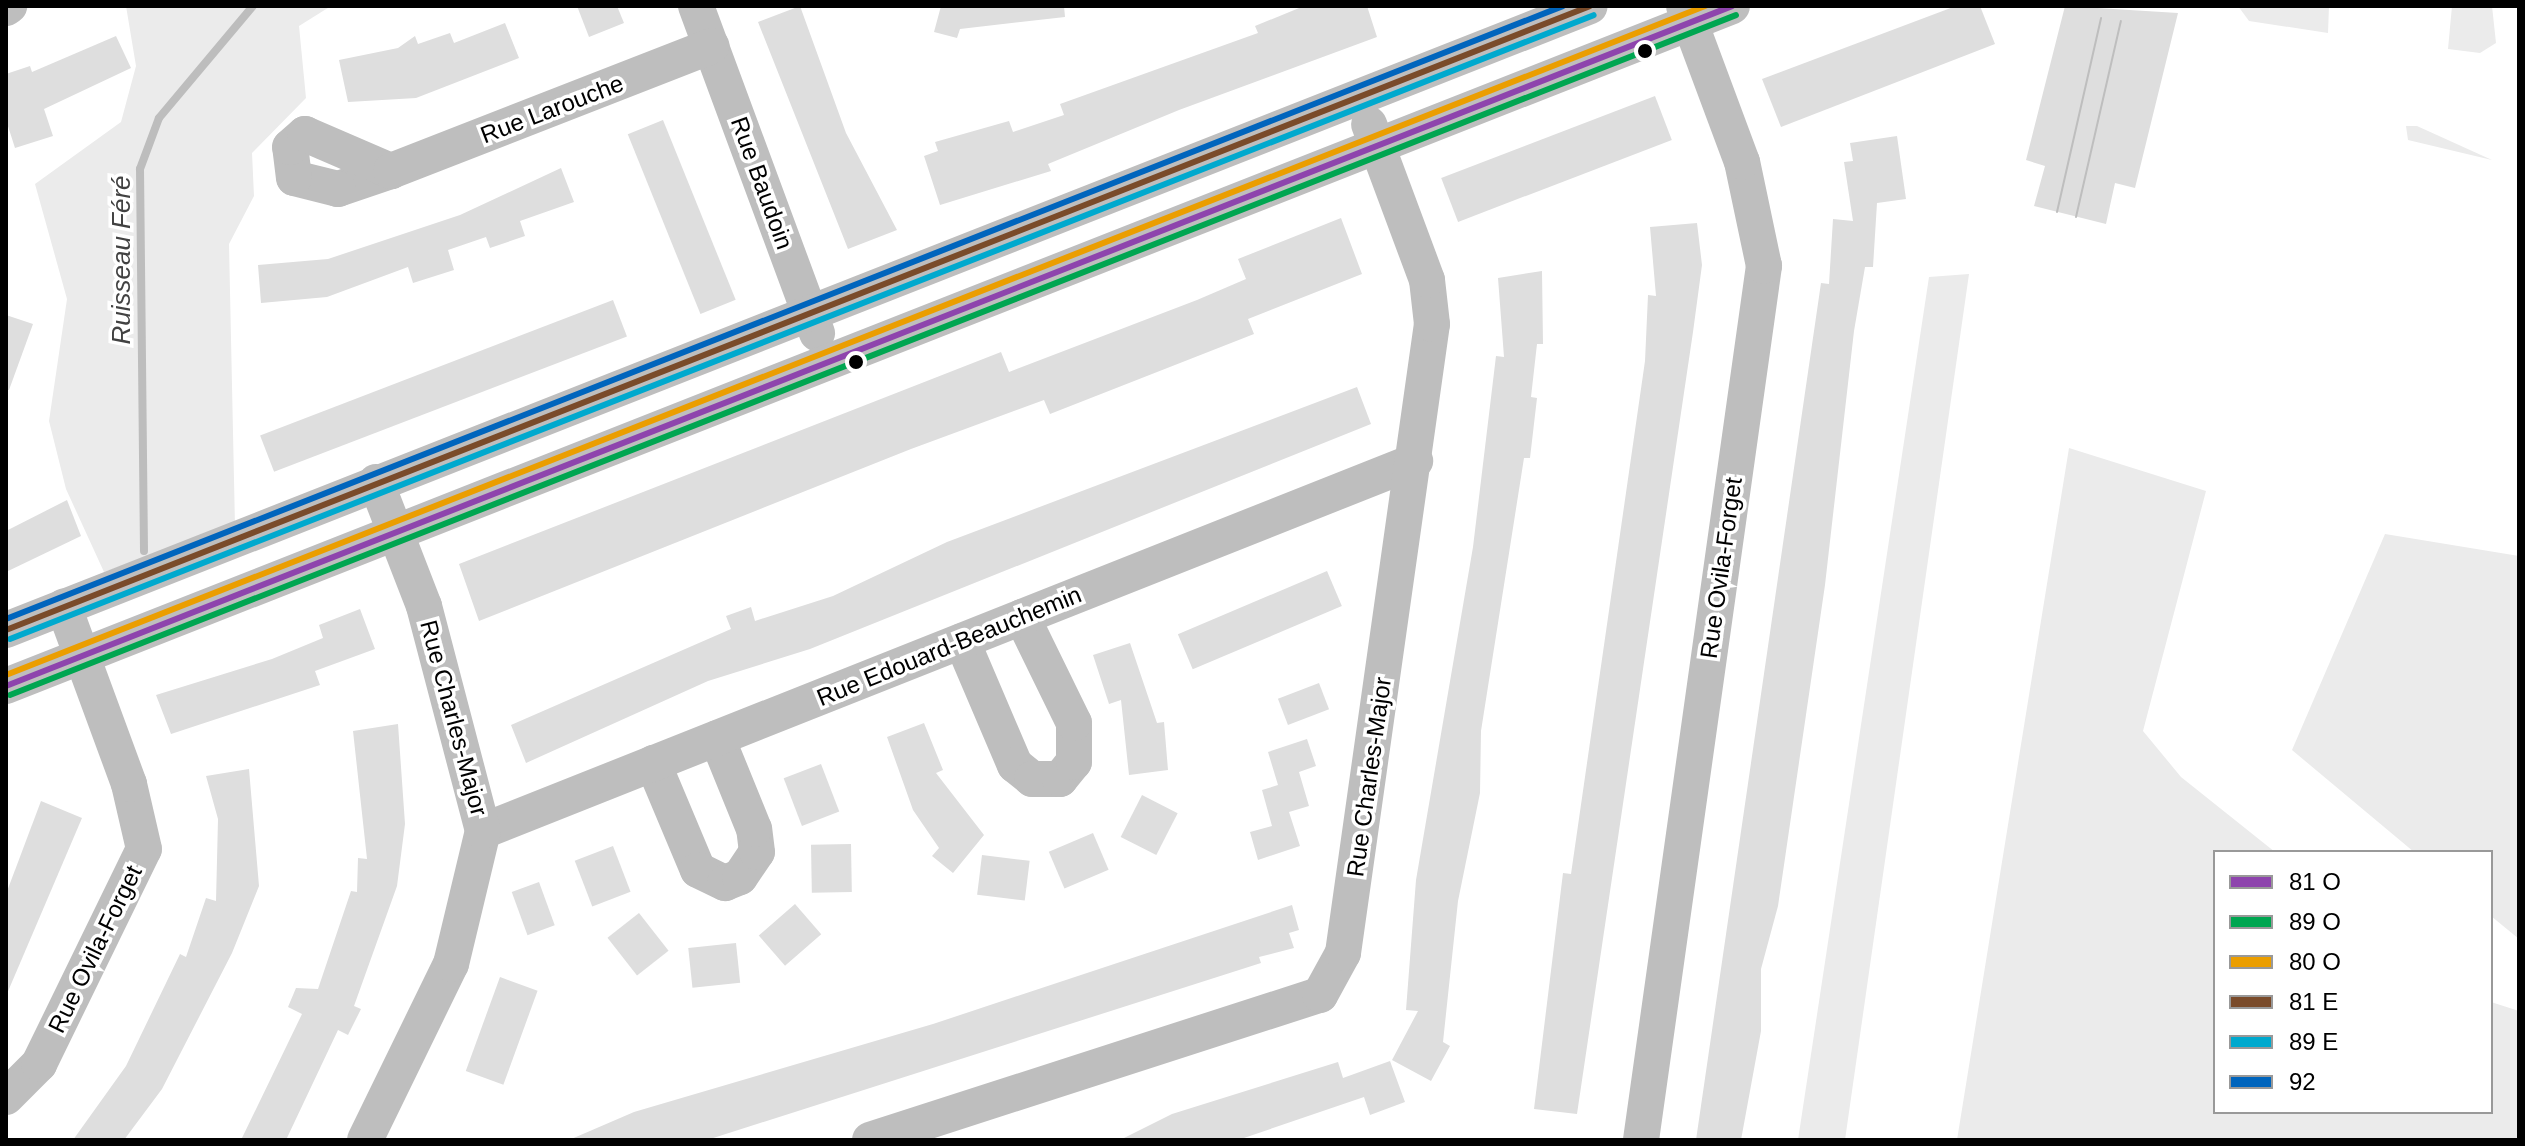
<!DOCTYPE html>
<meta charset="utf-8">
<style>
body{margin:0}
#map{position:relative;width:2525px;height:1146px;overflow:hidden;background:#fff;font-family:Arial,sans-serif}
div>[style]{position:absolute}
.green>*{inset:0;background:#ebebeb}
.stream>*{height:8px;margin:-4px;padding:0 4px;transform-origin:4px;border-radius:4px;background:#bdbdbd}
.building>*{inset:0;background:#dedede;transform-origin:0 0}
.minor>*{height:36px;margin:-18px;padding:0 18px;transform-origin:18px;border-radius:18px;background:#bebebe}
.tram>*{height:2px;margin:-1px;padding:0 1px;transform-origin:1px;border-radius:1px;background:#bebebe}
.bus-1>*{height:6px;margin:-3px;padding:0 3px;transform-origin:3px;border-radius:3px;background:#8e44ad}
.bus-2>*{height:6px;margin:-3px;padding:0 3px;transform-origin:3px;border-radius:3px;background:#00a651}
.bus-3>*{height:6px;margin:-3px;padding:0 3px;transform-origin:3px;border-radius:3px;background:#eb9e00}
.bus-4>*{height:6px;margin:-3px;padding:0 3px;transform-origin:3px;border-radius:3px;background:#7a4b2a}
.bus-5>*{height:6px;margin:-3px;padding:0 3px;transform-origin:3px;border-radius:3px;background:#00a9ce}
.bus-6>*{height:6px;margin:-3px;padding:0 3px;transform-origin:3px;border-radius:3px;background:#0065bd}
.dots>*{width:22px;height:22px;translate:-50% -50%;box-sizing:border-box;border:4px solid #fff;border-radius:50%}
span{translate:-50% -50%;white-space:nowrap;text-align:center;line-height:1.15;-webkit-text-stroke:7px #fff;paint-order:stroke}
.street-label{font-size:24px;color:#000}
.water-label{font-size:26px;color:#424242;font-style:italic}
.frame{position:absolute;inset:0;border:8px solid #000;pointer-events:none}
.legend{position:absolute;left:2213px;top:850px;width:280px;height:264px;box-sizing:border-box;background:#fff;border:2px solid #999;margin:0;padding:10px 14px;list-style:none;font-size:24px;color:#000}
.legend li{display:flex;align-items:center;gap:16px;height:40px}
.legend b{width:40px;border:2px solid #999}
</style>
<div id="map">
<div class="green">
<i style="clip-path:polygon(126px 6px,331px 6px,299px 26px,306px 98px,252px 153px,254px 196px,229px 244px,235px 526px,104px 572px,66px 489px,49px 421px,67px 299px,35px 184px,121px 122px,136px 66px)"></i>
<i style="clip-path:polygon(2238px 6px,2329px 6px,2328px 33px,2249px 21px)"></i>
<i style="clip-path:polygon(2452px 6px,2492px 6px,2496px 43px,2480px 53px,2448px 49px)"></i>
<i style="clip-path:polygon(2406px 126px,2417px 126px,2492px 160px,2408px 140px)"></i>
<i style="clip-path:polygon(1969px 274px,1845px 1140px,1798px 1140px,1929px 277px)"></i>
<i style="clip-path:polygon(2069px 448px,2206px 491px,2143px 731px,2181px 777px,2275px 852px,2215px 852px,2215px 1112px,2491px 1112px,2491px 1002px,2519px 1011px,2519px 1140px,1957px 1140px)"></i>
<i style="clip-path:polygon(2385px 534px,2519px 556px,2519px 939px,2491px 916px,2491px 852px,2414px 852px,2292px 750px)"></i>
</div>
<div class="stream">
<i style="left:144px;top:551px;width:382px;rotate:-90.6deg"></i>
<i style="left:140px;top:169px;width:54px;rotate:-69.6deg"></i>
<i style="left:159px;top:118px;width:146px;rotate:-50deg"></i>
</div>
<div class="building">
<i style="clip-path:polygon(577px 6px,617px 6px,624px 23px,589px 37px)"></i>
<i style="clip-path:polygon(800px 6px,846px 133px,897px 230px,848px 249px,758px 22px)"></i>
<i style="clip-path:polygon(941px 6px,1064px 6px,1065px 17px,960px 29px,957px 38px,934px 32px)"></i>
<i style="clip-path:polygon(1304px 6px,1367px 6px,1377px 37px,1179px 110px,1048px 164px,1051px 171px,940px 205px,924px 156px,938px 151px,935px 142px,1009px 121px,1013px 132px,1064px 115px,1060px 104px,1258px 33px,1255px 26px)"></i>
<i style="clip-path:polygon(1956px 6px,1980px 6px,1995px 44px,1781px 127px,1762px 79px)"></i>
<i style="clip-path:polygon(2065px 6px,2178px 13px,2135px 188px,2115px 183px,2106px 224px,2034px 206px,2045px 166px,2026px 160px)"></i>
<i style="clip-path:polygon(505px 23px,519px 58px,416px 98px,348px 102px,339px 60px,398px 48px,415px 36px,418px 44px,450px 33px,454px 43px)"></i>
<i style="clip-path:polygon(116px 36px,131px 68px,44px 109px,53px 136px,15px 148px,6px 120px,6px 74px,30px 66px,32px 72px)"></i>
<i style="left:1655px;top:96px;width:47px;height:229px;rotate:69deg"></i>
<i style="left:663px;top:120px;width:194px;height:38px;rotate:68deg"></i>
<i style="clip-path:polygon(1897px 136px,1906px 199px,1877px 203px,1873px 267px,1865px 267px,1854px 331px,1825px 585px,1778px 906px,1761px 969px,1761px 1031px,1741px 1140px,1696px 1140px,1821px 283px,1829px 284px,1833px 219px,1853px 221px,1844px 162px,1853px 161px,1850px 143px)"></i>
<i style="clip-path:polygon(561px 168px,574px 202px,520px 221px,525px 236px,490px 248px,486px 237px,448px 250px,454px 270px,413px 283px,408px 267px,327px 297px,261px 303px,258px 265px,328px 259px,460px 215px)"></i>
<i style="clip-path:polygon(1341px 218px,1362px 274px,1248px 319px,1254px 334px,1050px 414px,1044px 400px,911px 449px,479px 621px,459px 564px,1001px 352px,1009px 372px,1197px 300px,1246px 279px,1238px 259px)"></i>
<i style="clip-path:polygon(1697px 223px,1702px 265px,1693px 332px,1577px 1114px,1534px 1109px,1563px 873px,1571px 874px,1645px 361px,1648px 295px,1656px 296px,1650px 227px)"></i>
<i style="clip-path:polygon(1542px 271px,1543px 344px,1537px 344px,1531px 397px,1537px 398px,1530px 458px,1524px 458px,1481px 731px,1480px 793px,1458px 901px,1443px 1042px,1450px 1046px,1431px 1081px,1392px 1060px,1418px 1011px,1406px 1010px,1416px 880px,1473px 547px,1496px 356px,1504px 357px,1498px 278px)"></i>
<i style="left:613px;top:300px;width:39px;height:378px;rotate:69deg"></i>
<i style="clip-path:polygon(6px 315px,33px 324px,9px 390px,6px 390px)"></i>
<i style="clip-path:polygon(1357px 387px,1371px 424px,810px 649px,708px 681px,526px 763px,511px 725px,731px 629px,726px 616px,751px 607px,755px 621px,833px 596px,947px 542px)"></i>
<i style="clip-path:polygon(67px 500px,81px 536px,6px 572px,6px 531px)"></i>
<i style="left:1327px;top:571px;width:38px;height:162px;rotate:67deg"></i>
<i style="clip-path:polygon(360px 609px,375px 649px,315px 671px,320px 685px,171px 734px,156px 695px,272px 659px,323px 638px,319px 625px)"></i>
<i style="clip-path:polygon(1130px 643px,1157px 723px,1164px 722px,1168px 770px,1129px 775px,1121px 700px,1109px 704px,1093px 655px)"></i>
<i style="left:1319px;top:683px;width:28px;height:44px;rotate:69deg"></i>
<i style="clip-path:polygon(924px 723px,943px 770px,936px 773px,984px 835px,953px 873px,932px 856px,939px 848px,913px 810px,887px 737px)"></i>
<i style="clip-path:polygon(398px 724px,405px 824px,397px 886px,354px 1006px,361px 1009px,348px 1035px,338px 1030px,286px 1140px,241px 1140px,302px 1014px,288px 1007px,296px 988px,318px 989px,351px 891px,357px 892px,358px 858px,367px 859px,353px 731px)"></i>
<i style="clip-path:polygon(1307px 739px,1316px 766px,1299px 772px,1309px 806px,1289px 812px,1300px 846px,1258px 860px,1250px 832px,1272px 826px,1262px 790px,1278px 785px,1268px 752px)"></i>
<i style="left:821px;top:764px;width:51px;height:40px;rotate:69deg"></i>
<i style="clip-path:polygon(249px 769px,259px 886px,232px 953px,162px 1089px,124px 1140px,73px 1140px,126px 1066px,180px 954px,186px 957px,206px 898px,216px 901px,218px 819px,206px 776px)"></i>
<i style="left:1142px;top:795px;width:40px;height:47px;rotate:27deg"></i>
<i style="clip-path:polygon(41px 801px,82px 818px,6px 996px,6px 894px)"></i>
<i style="left:1093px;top:833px;width:40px;height:48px;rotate:67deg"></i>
<i style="left:851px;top:844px;width:48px;height:40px;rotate:89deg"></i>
<i style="left:613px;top:846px;width:49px;height:41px;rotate:69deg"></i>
<i style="left:982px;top:855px;width:48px;height:40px;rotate:7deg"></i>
<i style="left:539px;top:882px;width:46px;height:29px;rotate:70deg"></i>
<i style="left:795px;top:904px;width:40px;height:48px;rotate:49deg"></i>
<i style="clip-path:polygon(1292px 905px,1299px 930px,1289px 933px,1294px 948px,1259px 957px,1261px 963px,707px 1140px,569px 1140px,634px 1112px,933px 1024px)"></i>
<i style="left:639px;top:913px;width:48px;height:40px;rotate:52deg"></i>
<i style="left:736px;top:943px;width:40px;height:48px;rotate:84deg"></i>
<i style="left:500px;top:977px;width:40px;height:100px;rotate:20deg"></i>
<i style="clip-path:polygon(1390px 1061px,1405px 1102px,1370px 1115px,1364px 1097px,1238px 1140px,1120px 1140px,1172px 1114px,1338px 1062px,1343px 1078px)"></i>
</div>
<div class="minor">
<i style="left:696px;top:6px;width:349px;rotate:69.7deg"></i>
<i style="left:6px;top:8px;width:4px;rotate:-34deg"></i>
<i style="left:391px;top:171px;width:56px;rotate:161.2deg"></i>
<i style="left:338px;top:189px;width:45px;rotate:-166deg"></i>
<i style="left:294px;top:178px;width:31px;rotate:-97deg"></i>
<i style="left:290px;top:147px;width:20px;rotate:-41deg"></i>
<i style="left:305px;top:134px;width:94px;rotate:23.3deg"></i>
<i style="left:391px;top:171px;width:344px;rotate:-21.3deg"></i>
<i style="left:6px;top:630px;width:1702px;rotate:-21.5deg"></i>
<i style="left:962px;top:641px;width:135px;rotate:66.9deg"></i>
<i style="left:1015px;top:765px;width:22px;rotate:39deg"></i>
<i style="left:1032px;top:779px;width:28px"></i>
<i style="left:1060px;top:779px;width:22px;rotate:-51deg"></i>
<i style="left:1074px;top:762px;width:39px;rotate:-90deg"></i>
<i style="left:1074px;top:723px;width:118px;rotate:-116.1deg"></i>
<i style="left:6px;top:686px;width:1855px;rotate:-21.5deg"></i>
<i style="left:653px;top:763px;width:116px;rotate:67.2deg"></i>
<i style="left:698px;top:870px;width:30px;rotate:26deg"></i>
<i style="left:725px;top:883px;width:16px;rotate:-22deg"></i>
<i style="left:740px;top:877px;width:30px;rotate:-56deg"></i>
<i style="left:757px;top:852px;width:23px;rotate:-97deg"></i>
<i style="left:754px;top:829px;width:98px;rotate:-112.1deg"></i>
<i style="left:483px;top:831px;width:1003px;rotate:-21.65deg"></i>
<i style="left:6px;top:1097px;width:47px;rotate:-45deg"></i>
<i style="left:39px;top:1064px;width:239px;rotate:-64deg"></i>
<i style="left:144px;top:849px;width:67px;rotate:-103deg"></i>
<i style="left:129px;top:784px;width:189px;rotate:-110.2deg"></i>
<i style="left:365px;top:1140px;width:196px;rotate:-64deg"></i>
<i style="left:451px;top:964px;width:137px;rotate:-76.5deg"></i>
<i style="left:483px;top:831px;width:233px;rotate:-104.7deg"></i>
<i style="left:424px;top:606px;width:133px;rotate:-111.2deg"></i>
<i style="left:870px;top:1140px;width:473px;rotate:-17.9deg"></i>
<i style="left:1320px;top:995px;width:48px;rotate:-61.3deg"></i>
<i style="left:1343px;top:953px;width:635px;rotate:-81.95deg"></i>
<i style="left:1432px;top:324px;width:44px;rotate:-96.5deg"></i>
<i style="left:1427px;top:280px;width:166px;rotate:-110.4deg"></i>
<i style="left:1641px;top:1140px;width:883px;rotate:-81.99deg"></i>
<i style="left:1764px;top:266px;width:106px;rotate:-101.9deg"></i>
<i style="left:1742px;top:162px;width:166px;rotate:-110.4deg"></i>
</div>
<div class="tram">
<i style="left:2057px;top:212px;width:199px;rotate:-77.2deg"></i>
<i style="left:2076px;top:217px;width:201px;rotate:-77.1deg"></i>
</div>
<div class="bus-1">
<i style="left:6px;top:686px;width:1855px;rotate:-21.5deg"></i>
</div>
<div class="bus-2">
<i style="left:10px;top:695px;width:1855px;rotate:-21.5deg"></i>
</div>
<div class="bus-3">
<i style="left:6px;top:675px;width:1826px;rotate:-21.49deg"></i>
</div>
<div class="bus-4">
<i style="left:6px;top:630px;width:1702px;rotate:-21.5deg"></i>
</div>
<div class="bus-5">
<i style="left:10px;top:639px;width:1702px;rotate:-21.5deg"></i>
</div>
<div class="bus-6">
<i style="left:6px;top:619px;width:1673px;rotate:-21.49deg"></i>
</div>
<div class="dots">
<i style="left:1645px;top:51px;background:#000"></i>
<i style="left:856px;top:362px;background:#000"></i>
</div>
<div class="street-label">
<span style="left:552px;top:109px;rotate:-21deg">Rue Larouche</span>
<span style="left:762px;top:183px;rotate:70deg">Rue Baudoin</span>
<span style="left:1721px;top:568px;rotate:-82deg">Rue Ovila-Forget</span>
<span style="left:949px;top:646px;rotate:-22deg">Rue Edouard-Beauchemin</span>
<span style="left:454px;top:718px;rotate:75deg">Rue Charles-Major</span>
<span style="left:1369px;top:777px;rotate:-82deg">Rue Charles-Major</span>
<span style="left:95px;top:949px;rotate:-64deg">Rue Ovila-Forget</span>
</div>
<div class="water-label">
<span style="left:122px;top:260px;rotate:-90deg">Ruisseau Féré</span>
</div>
<div class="frame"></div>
<ul class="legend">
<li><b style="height:10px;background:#8e44ad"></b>81 O</li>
<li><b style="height:10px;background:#00a651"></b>89 O</li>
<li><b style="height:10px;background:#eb9e00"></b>80 O</li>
<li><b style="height:10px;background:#7a4b2a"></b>81 E</li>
<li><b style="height:10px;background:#00a9ce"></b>89 E</li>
<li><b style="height:10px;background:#0065bd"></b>92</li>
</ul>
</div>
